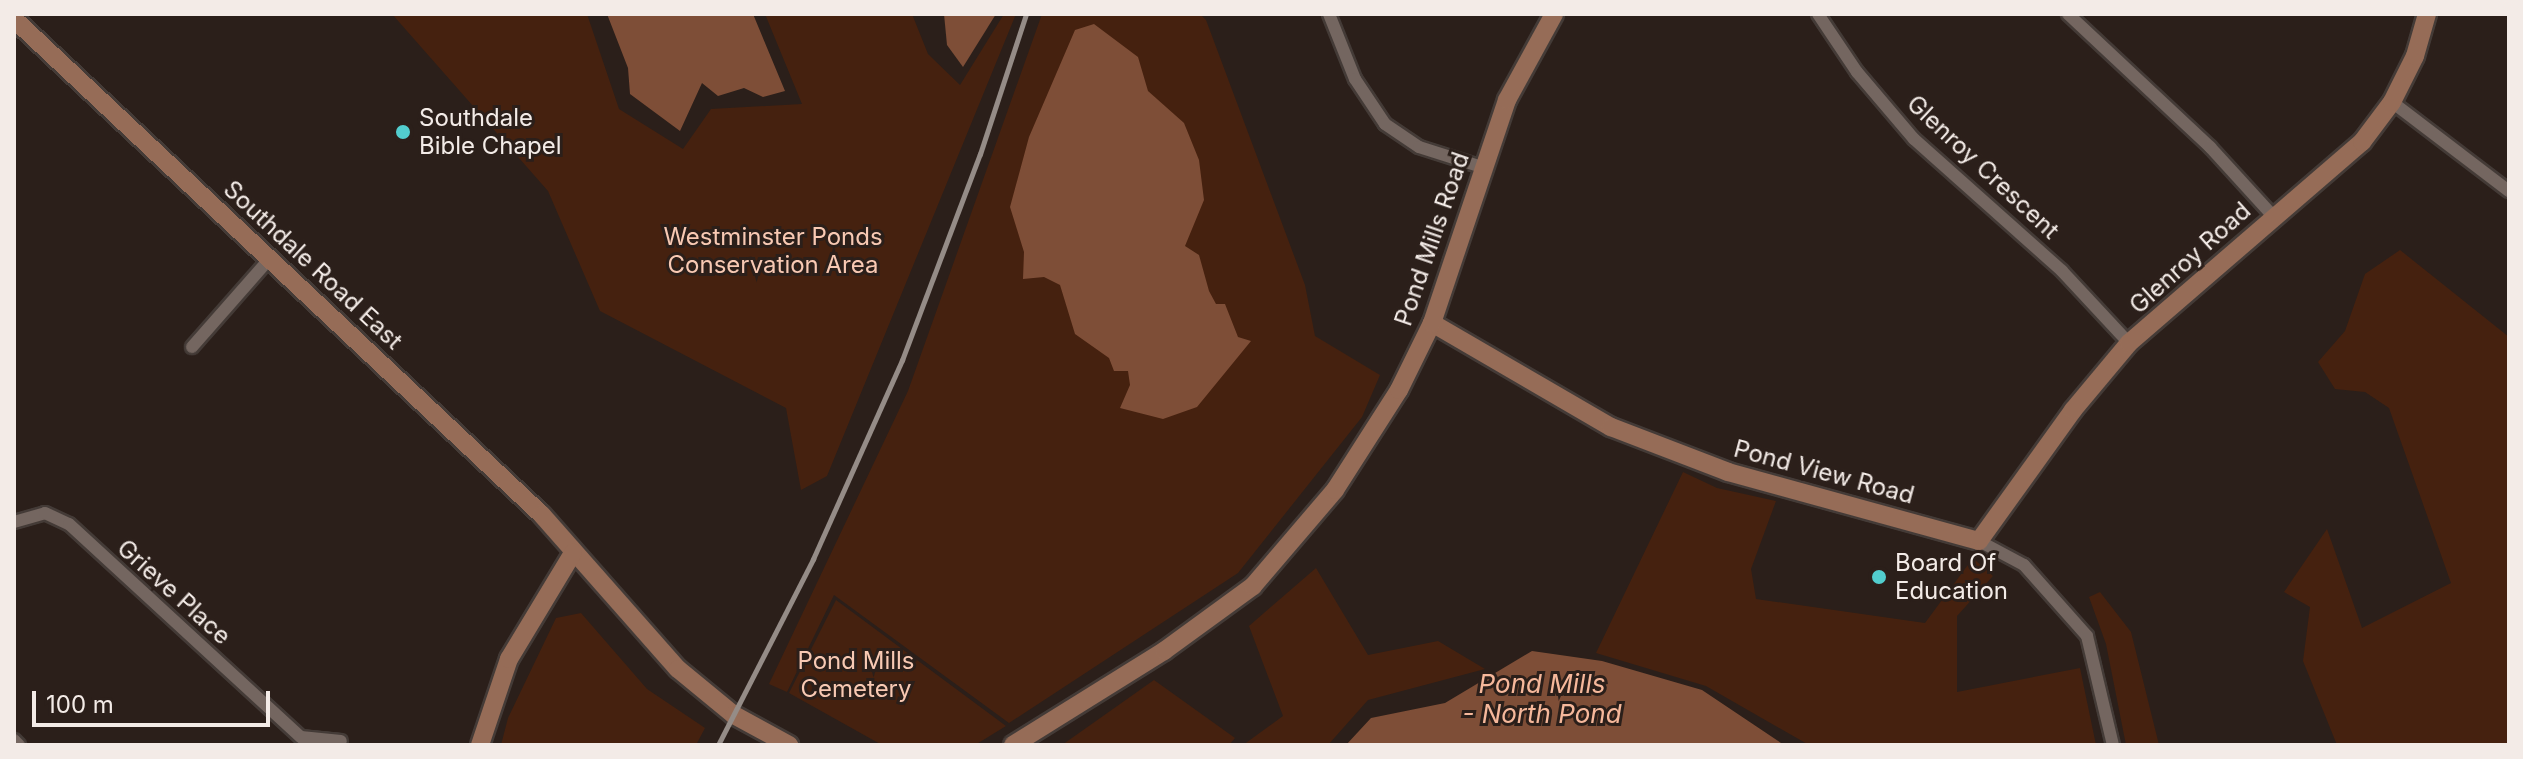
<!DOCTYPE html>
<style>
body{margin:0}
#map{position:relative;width:2523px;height:759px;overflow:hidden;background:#2b1f1a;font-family:Inter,sans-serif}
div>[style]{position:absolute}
.green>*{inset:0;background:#45210f}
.water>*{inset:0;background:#7e4e37}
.roads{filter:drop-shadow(2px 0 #443b37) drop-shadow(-2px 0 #443b37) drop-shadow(0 2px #443b37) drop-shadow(0 -2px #443b37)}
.street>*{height:12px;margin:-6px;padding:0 6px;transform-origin:6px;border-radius:6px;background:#746660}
.secondary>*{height:18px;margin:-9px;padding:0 9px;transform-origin:9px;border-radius:9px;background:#966c57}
.rail>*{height:5px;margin:-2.5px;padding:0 2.5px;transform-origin:2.5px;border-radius:2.5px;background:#958c87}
.dots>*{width:22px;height:22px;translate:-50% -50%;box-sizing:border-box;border:4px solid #2b1f1a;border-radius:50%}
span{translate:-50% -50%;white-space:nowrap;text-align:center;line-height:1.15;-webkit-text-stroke:6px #2b1f1a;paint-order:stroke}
.poi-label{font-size:24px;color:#f3ebe7}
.left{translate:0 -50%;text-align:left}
.street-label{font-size:24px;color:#f3ebe7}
.park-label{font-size:24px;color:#f8c9b3}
.water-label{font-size:26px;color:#f6b89b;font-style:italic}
.frame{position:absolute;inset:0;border:16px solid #f3ebe7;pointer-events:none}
.scale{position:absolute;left:32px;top:691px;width:238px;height:36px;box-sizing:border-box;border:4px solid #f3ebe7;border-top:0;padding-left:10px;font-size:24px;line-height:28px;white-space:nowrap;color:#f3ebe7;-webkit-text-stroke:6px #2b1f1a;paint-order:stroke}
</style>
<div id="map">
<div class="green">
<i style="clip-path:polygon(392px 14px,587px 14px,619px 109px,683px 149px,711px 109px,802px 104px,765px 14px,912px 14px,928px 54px,960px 85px,1004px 14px,1016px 14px,827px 476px,801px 490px,786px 408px,600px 311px,548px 191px)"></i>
<i style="clip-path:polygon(1042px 14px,1200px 14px,1206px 20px,1305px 285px,1315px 336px,1380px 375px,1362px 417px,1238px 573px,1009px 723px,834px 595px,787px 692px,769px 684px,908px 391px)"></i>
<i style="clip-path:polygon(2400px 250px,2509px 337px,2509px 745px,2337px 745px,2303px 661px,2310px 607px,2284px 592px,2327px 529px,2362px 628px,2451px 583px,2389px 408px,2365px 392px,2335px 389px,2318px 362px,2345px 331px,2365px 274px)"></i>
<i style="clip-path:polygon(1683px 472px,1717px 488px,1776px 501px,1751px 569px,1756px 599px,1925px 623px,1973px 558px,1993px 576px,1957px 616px,1957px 692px,2080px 668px,2096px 745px,1809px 745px,1706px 686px,1596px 653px)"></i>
<i style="clip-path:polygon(1316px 568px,1368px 655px,1438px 641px,1485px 669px,1368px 700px,1328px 745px,1243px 745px,1283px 716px,1249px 626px)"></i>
<i style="clip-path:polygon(2100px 592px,2131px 632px,2159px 745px,2126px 745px,2106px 644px,2089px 597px)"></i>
<i style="clip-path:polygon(836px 600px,1006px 726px,975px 745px,882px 745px,789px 693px)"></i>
<i style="clip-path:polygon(581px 613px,647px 689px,705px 728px,696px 745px,501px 745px,508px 718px,556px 618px)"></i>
<i style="clip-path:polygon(1154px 680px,1235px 738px,1229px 745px,1062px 745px)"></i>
</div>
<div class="water">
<i style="clip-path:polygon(607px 14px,753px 14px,785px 91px,763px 97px,744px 88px,718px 96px,702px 83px,680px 131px,630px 94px,628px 68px)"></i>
<i style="clip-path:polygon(944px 14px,996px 14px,963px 67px,947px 45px)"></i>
<i style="clip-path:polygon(1094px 24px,1138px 57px,1148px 91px,1184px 123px,1199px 160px,1204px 200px,1185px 246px,1199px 255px,1209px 291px,1216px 304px,1225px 304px,1238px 337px,1251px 341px,1197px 407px,1163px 419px,1120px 408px,1130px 385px,1128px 371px,1114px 371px,1109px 358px,1075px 334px,1060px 285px,1044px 277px,1023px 279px,1024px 252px,1010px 207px,1029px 137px,1075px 30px)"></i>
<i style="clip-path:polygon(1532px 651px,1602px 661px,1702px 690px,1784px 745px,1346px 745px,1371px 718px,1445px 703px)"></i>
</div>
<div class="roads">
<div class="street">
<i style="left:1329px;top:14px;width:70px;rotate:68.2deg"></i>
<i style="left:1355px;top:79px;width:54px;rotate:56.3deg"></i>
<i style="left:1385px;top:124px;width:41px;rotate:34.1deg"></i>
<i style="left:1419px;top:147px;width:66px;rotate:17.6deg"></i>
<i style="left:1818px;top:14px;width:70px;rotate:56.1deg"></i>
<i style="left:1857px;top:72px;width:88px;rotate:49.6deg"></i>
<i style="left:1914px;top:139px;width:198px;rotate:41.7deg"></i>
<i style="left:2062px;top:271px;width:98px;rotate:47.1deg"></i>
<i style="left:2068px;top:14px;width:195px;rotate:43.1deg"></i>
<i style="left:2210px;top:147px;width:92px;rotate:47.6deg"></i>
<i style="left:2392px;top:102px;width:147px;rotate:37.3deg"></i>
<i style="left:192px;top:347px;width:120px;rotate:-48.7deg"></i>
<i style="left:14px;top:522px;width:32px;rotate:-16deg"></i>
<i style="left:45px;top:513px;width:26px;rotate:25deg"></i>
<i style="left:69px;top:524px;width:315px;rotate:42.6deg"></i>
<i style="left:301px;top:737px;width:40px;rotate:5.7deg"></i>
<i style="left:1979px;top:541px;width:51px;rotate:28.1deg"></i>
<i style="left:2024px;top:565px;width:95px;rotate:48.4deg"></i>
<i style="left:2087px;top:636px;width:112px;rotate:76.6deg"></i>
<i style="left:14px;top:740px;width:7px;rotate:45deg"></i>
</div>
<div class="secondary">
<i style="left:14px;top:19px;width:724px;rotate:43.21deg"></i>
<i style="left:542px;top:515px;width:205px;rotate:48.6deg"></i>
<i style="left:678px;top:669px;width:72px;rotate:39.4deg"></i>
<i style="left:734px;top:715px;width:63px;rotate:28.6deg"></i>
<i style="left:1432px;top:323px;width:207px;rotate:30.2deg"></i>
<i style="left:1611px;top:427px;width:125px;rotate:21deg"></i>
<i style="left:1728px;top:472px;width:260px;rotate:15.4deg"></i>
<i style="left:1979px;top:541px;width:161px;rotate:-54.3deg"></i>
<i style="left:2073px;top:410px;width:87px;rotate:-50.1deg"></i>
<i style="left:2129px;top:343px;width:308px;rotate:-40.8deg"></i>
<i style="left:2362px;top:142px;width:50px;rotate:-53.1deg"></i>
<i style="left:2392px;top:102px;width:51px;rotate:-63.4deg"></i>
<i style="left:2415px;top:56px;width:44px;rotate:-74.1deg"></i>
<i style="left:480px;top:745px;width:91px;rotate:-71.4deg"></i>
<i style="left:509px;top:659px;width:124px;rotate:-58.9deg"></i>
<i style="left:1013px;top:745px;width:178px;rotate:-31.9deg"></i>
<i style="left:1164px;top:651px;width:110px;rotate:-36.1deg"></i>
<i style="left:1253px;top:586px;width:126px;rotate:-49.5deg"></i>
<i style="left:1335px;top:490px;width:119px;rotate:-57.4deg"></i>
<i style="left:1399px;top:390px;width:75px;rotate:-63.8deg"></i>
<i style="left:1432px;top:323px;width:235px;rotate:-71.4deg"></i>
<i style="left:1507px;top:100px;width:98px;rotate:-61.3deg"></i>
</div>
</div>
<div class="rail">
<i style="left:718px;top:745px;width:209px;rotate:-62.9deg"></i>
<i style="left:813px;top:559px;width:218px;rotate:-65.9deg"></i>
<i style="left:902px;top:360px;width:220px;rotate:-69.3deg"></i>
<i style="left:980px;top:154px;width:147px;rotate:-71.8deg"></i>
</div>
<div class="dots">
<i style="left:403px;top:132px;background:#52cdce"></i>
<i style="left:1879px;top:577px;background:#52cdce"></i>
</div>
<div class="poi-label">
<span class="left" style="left:419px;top:132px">Southdale<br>Bible Chapel</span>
<span class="left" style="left:1895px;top:577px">Board Of<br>Education</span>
</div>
<div class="street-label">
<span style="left:1983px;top:167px;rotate:43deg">Glenroy Crescent</span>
<span style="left:1432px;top:239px;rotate:-71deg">Pond Mills Road</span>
<span style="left:2190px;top:258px;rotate:-42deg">Glenroy Road</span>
<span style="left:313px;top:265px;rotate:43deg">Southdale Road East</span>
<span style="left:1824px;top:472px;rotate:15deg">Pond View Road</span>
<span style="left:174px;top:592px;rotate:42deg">Grieve Place</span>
</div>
<div class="park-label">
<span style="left:773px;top:251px">Westminster Ponds<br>Conservation Area</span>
<span style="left:856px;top:675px">Pond Mills<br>Cemetery</span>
</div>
<div class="water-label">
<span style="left:1542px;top:699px">Pond Mills<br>- North Pond</span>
</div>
<div class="frame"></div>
<div class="scale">100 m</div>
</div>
